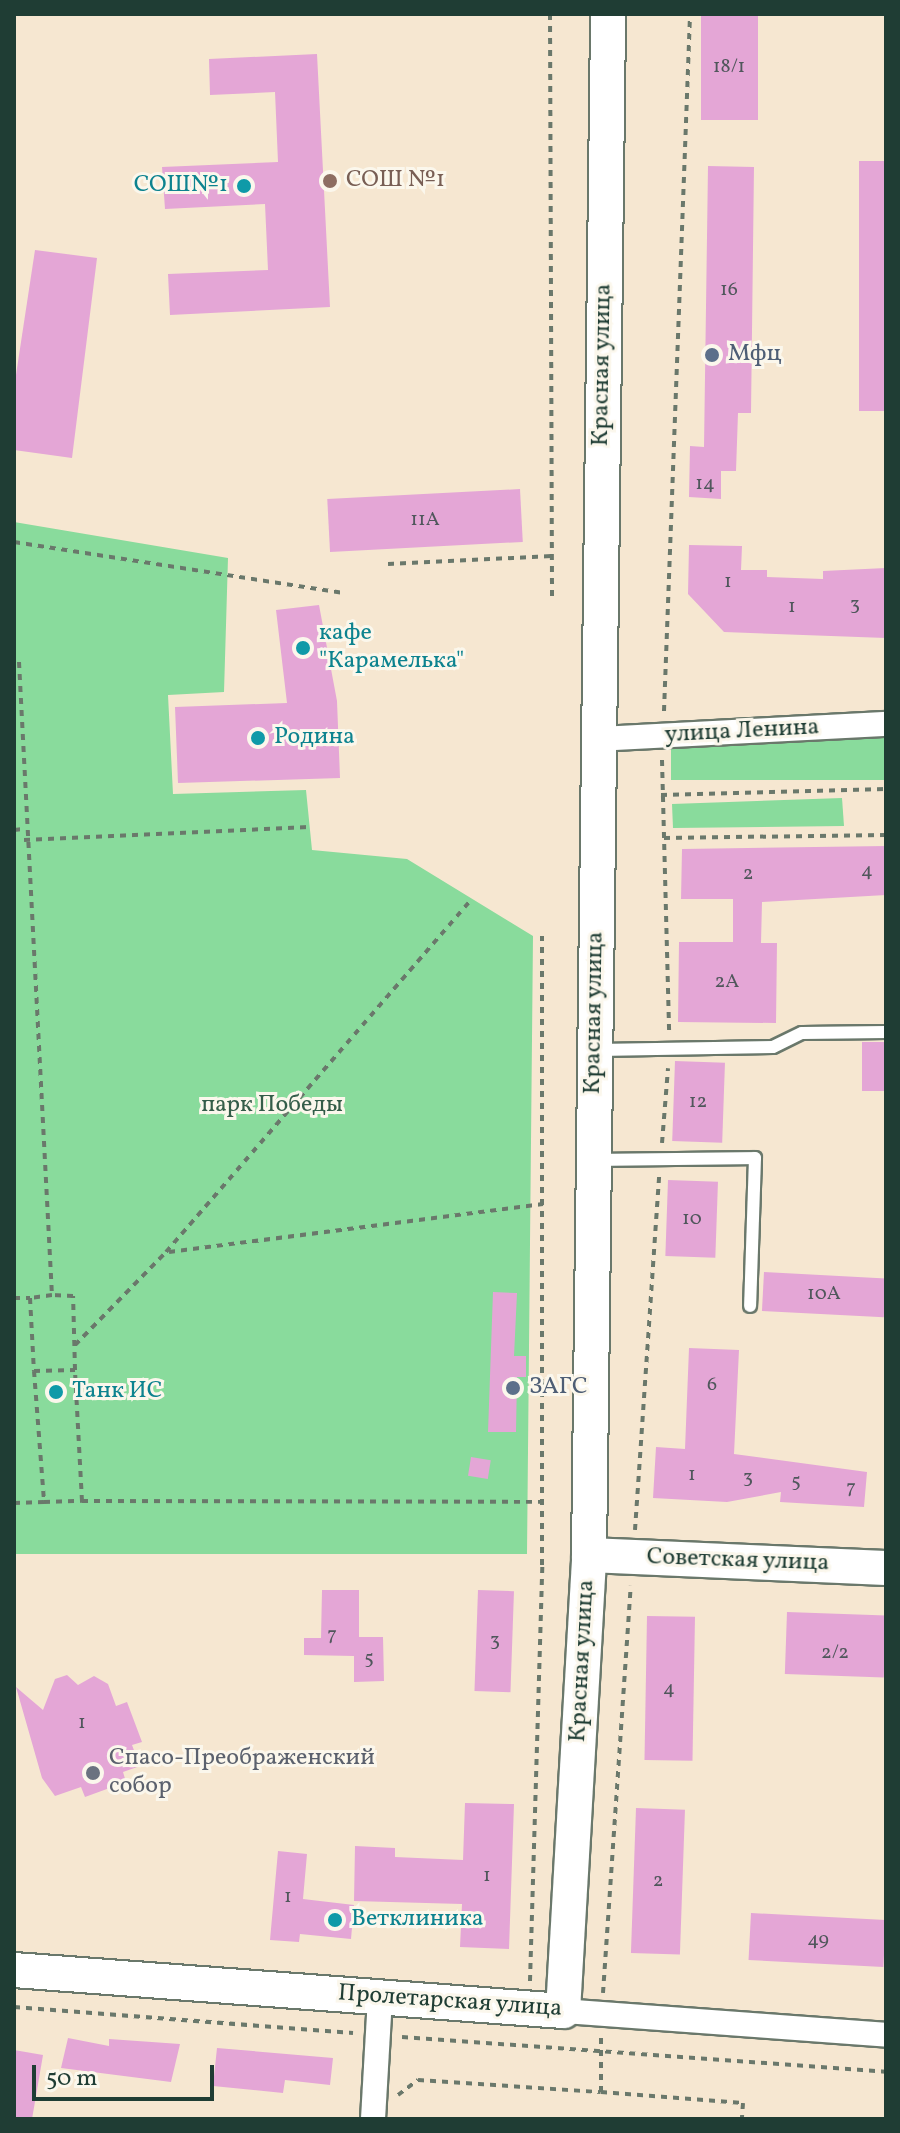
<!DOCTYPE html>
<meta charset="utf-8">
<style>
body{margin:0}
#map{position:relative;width:900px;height:2133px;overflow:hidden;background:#f6e7d1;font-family:Vollkorn,serif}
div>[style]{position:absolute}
.green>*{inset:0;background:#89db9c;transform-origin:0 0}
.building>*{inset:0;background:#e4a6d6;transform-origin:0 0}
.path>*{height:4px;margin-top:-2px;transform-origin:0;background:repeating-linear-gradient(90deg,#6a786b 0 6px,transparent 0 12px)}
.roads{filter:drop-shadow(2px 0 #6a786b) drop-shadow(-2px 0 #6a786b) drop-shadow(0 2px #6a786b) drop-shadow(0 -2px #6a786b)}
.lane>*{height:12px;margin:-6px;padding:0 6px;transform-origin:6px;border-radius:6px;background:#fff}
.street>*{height:24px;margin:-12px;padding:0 12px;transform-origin:12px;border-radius:12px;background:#fff}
.secondary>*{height:34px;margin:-17px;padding:0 17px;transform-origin:17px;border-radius:17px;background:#fff}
.dots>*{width:22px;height:22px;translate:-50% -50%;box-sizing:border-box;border:4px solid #fbf7ec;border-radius:50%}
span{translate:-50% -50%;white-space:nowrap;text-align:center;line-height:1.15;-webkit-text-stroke:6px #fbf7ec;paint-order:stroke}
.number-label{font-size:20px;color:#50575c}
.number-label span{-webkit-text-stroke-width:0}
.education-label{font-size:24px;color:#785e54}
.left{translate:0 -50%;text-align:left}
.culture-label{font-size:24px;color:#0d838f}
.right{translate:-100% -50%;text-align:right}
.service-label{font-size:24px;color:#4e5e75}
.street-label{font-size:24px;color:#1f3d34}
.park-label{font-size:24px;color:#345d49}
.worship-label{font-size:24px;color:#5b616d}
.frame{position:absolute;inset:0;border:16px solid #1f3d34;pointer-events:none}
.scale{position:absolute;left:32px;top:2065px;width:182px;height:36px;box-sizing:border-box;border:4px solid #1f3d34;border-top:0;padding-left:10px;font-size:24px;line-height:28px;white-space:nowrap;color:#1f3d34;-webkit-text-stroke:6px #fbf7ec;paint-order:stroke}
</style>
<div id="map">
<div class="green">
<i style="clip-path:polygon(14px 522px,228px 558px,224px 692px,168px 695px,173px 794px,306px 790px,312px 850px,407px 859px,533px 936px,527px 1554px,14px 1554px)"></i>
<i style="left:886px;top:735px;width:45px;height:215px;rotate:90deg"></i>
<i style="clip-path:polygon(842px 798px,844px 826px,673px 828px,672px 804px)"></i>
</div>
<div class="building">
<i style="left:701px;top:14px;width:57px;height:106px"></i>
<i style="clip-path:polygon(317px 54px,330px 307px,170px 315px,168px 274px,268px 270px,265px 204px,165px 209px,162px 167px,278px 162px,275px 92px,210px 95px,209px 59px)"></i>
<i style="left:859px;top:161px;width:27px;height:250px"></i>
<i style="clip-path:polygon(708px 166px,754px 167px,751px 413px,738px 413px,736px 471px,721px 471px,721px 499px,689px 497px,690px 446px,704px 447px)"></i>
<i style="clip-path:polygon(35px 250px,97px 258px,72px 458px,14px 450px,14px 388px)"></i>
<i style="left:520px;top:489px;width:53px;height:193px;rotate:87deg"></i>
<i style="clip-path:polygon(689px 545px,742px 546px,741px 570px,767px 570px,767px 577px,823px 579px,823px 571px,886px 568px,886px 638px,724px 632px,688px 594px)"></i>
<i style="clip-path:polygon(319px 605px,337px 701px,340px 778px,178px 783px,175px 707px,287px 703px,276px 610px)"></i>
<i style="clip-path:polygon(886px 846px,886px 895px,762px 902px,761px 943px,777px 943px,776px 1023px,678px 1022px,679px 942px,733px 942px,733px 899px,681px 899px,682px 849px)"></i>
<i style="left:886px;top:1042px;width:49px;height:24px;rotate:90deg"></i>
<i style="left:675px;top:1061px;width:50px;height:80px;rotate:2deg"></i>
<i style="left:668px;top:1180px;width:50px;height:76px;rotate:2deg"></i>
<i style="left:764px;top:1272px;width:122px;height:39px;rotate:3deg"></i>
<i style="clip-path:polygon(493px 1292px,517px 1293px,514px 1356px,526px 1356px,526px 1377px,517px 1377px,516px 1432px,488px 1432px)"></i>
<i style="clip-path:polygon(689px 1348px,739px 1350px,734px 1454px,867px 1472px,864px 1507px,780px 1502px,781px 1492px,727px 1502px,653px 1498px,656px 1447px,685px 1449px)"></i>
<i style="left:471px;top:1457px;width:20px;height:19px;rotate:9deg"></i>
<i style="clip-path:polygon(322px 1590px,359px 1590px,359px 1637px,383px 1637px,384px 1681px,354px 1682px,354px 1656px,304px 1655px,304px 1638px,321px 1638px)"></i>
<i style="left:478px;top:1590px;width:36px;height:101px;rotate:2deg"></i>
<i style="left:787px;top:1612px;width:99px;height:62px;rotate:2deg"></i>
<i style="left:647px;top:1616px;width:48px;height:144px;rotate:1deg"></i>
<i style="clip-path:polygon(67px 1675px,78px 1685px,94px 1676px,108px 1684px,116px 1706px,127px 1702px,142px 1742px,132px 1745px,140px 1766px,123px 1772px,126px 1782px,85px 1797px,81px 1787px,55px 1796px,42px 1778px,16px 1687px,43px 1710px,55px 1679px)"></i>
<i style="clip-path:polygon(465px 1803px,514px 1804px,509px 1949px,460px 1947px,462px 1904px,354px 1901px,355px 1846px,395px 1848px,395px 1857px,463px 1860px)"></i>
<i style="left:636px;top:1808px;width:49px;height:145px;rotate:2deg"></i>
<i style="clip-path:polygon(278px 1851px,307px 1854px,303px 1899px,354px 1905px,351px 1939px,300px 1934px,299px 1942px,270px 1940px)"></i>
<i style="left:751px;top:1913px;width:135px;height:47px;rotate:3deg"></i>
<i style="clip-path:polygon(68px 2038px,109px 2046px,109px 2039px,180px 2044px,171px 2082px,61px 2068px)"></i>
<i style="clip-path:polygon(217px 2048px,333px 2058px,330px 2085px,285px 2080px,283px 2093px,213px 2086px)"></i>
<i style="clip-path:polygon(14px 2050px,43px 2055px,32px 2119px,14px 2119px)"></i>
</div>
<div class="path">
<i style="left:550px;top:14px;width:583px;rotate:89.8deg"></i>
<i style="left:14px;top:542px;width:332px;rotate:8.8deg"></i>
<i style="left:388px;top:564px;width:164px;rotate:-2.8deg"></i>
<i style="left:19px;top:662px;width:634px;rotate:87.02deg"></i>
<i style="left:52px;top:1295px;width:22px;rotate:172deg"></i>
<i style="left:30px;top:1298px;width:73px;rotate:86.9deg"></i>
<i style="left:34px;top:1371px;width:41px;rotate:-1.4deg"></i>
<i style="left:75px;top:1370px;width:74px;rotate:-91.5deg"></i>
<i style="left:73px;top:1296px;width:21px;rotate:-177deg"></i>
<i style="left:664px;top:711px;width:697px;rotate:-87.86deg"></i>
<i style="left:662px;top:760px;width:271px;rotate:88.5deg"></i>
<i style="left:661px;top:795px;width:225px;rotate:-1.5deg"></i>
<i style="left:14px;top:830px;width:9px;rotate:-6deg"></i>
<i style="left:664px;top:838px;width:222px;rotate:-0.8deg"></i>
<i style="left:24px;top:840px;width:285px;rotate:-2.6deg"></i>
<i style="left:662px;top:1143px;width:75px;rotate:-85.4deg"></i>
<i style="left:169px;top:1252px;width:377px;rotate:-7.3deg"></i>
<i style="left:14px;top:1298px;width:16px"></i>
<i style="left:75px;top:1345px;width:130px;rotate:-45.6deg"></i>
<i style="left:166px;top:1252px;width:467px;rotate:-49.1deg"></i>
<i style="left:34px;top:1371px;width:131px;rotate:85.6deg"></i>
<i style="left:44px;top:1502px;width:38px;rotate:-2deg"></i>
<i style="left:82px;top:1501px;width:131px;rotate:-93.1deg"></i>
<i style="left:82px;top:1501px;width:460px;rotate:0.1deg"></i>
<i style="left:14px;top:1503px;width:30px;rotate:-2deg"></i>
<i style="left:635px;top:1530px;width:356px;rotate:-86.1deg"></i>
<i style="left:530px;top:1981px;width:416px;rotate:-88.3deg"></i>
<i style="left:542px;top:1565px;width:629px;rotate:-90deg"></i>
<i style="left:603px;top:1993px;width:408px;rotate:-86.1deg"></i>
<i style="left:14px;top:2007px;width:340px;rotate:4.4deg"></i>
<i style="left:402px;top:2037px;width:485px;rotate:4.1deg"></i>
<i style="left:601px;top:2092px;width:142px;rotate:4.4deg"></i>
<i style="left:743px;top:2103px;width:16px;rotate:94deg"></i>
<i style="left:398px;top:2095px;width:25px;rotate:-37deg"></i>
<i style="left:418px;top:2080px;width:183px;rotate:3.8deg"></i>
<i style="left:601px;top:2092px;width:55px;rotate:-90deg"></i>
</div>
<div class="roads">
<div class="lane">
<i style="left:598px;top:1050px;width:175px;rotate:-1deg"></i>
<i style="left:773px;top:1047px;width:32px;rotate:-26deg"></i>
<i style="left:802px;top:1033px;width:84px;rotate:-0.7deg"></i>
<i style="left:597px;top:1160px;width:158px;rotate:-0.7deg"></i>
<i style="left:755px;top:1158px;width:148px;rotate:91.9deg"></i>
</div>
<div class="street">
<i style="left:598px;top:739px;width:288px;rotate:-3deg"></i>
<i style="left:563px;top:2011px;width:324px;rotate:4.2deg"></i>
<i style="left:373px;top:2119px;width:122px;rotate:-86.7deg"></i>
</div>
<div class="secondary">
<i style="left:589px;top:1555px;width:297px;rotate:2.5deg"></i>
<i style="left:14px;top:1970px;width:551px;rotate:4.27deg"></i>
<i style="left:563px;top:2011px;width:457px;rotate:-86.7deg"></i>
<i style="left:589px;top:1555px;width:1541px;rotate:-89.29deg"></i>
</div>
</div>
<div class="dots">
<i style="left:330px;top:181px;background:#8d6e63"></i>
<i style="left:244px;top:186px;background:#0f9aa8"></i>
<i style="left:712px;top:355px;background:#5c6f8a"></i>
<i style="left:303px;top:648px;background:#0f9aa8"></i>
<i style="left:258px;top:738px;background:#0f9aa8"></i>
<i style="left:513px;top:1388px;background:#5c6f8a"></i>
<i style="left:56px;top:1392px;background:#0f9aa8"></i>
<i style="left:93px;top:1773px;background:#6b7280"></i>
<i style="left:335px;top:1920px;background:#0f9aa8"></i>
</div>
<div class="number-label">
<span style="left:729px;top:67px">18/1</span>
<span style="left:729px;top:290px">16</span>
<span style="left:705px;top:484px">14</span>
<span style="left:425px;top:520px">11А</span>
<span style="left:728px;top:582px">1</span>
<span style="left:855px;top:605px">3</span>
<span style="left:792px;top:607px">1</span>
<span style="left:867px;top:871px">4</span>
<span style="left:748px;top:874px">2</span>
<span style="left:727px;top:982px">2А</span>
<span style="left:698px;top:1102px">12</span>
<span style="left:692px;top:1219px">10</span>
<span style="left:824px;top:1294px">10А</span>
<span style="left:712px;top:1385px">6</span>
<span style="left:692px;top:1475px">1</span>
<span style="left:748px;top:1478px">3</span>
<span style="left:796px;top:1482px">5</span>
<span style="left:851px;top:1488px">7</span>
<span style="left:332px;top:1635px">7</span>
<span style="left:495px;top:1641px">3</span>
<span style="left:835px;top:1653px">2/2</span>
<span style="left:369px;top:1659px">5</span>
<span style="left:669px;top:1689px">4</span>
<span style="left:82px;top:1723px">1</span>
<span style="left:487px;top:1876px">1</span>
<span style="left:658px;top:1881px">2</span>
<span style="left:288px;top:1897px">1</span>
<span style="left:818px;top:1940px">49</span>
</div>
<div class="education-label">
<span class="left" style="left:346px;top:181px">СОШ №1</span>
</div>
<div class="culture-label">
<span class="right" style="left:228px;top:186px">СОШ№1</span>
<span class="left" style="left:319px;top:648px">кафе<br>"Карамелька"</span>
<span class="left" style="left:274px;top:738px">Родина</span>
<span class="left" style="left:72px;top:1392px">Танк ИС</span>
<span class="left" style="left:351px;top:1920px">Ветклиника</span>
</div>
<div class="service-label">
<span class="left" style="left:728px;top:355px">Мфц</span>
<span class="left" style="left:529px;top:1388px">ЗАГС</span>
</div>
<div class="street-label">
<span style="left:603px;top:365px;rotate:-89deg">Красная улица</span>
<span style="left:742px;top:732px;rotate:-3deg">улица Ленина</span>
<span style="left:595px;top:1013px;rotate:-89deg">Красная улица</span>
<span style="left:738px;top:1561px;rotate:2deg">Советская улица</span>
<span style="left:583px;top:1661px;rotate:-87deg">Красная улица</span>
<span style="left:450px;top:2002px;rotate:4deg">Пролетарская улица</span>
</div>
<div class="park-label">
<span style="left:272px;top:1106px">парк Победы</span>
</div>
<div class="worship-label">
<span class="left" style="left:109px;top:1773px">Спасо-Преображенский<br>собор</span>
</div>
<div class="frame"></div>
<div class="scale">50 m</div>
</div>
